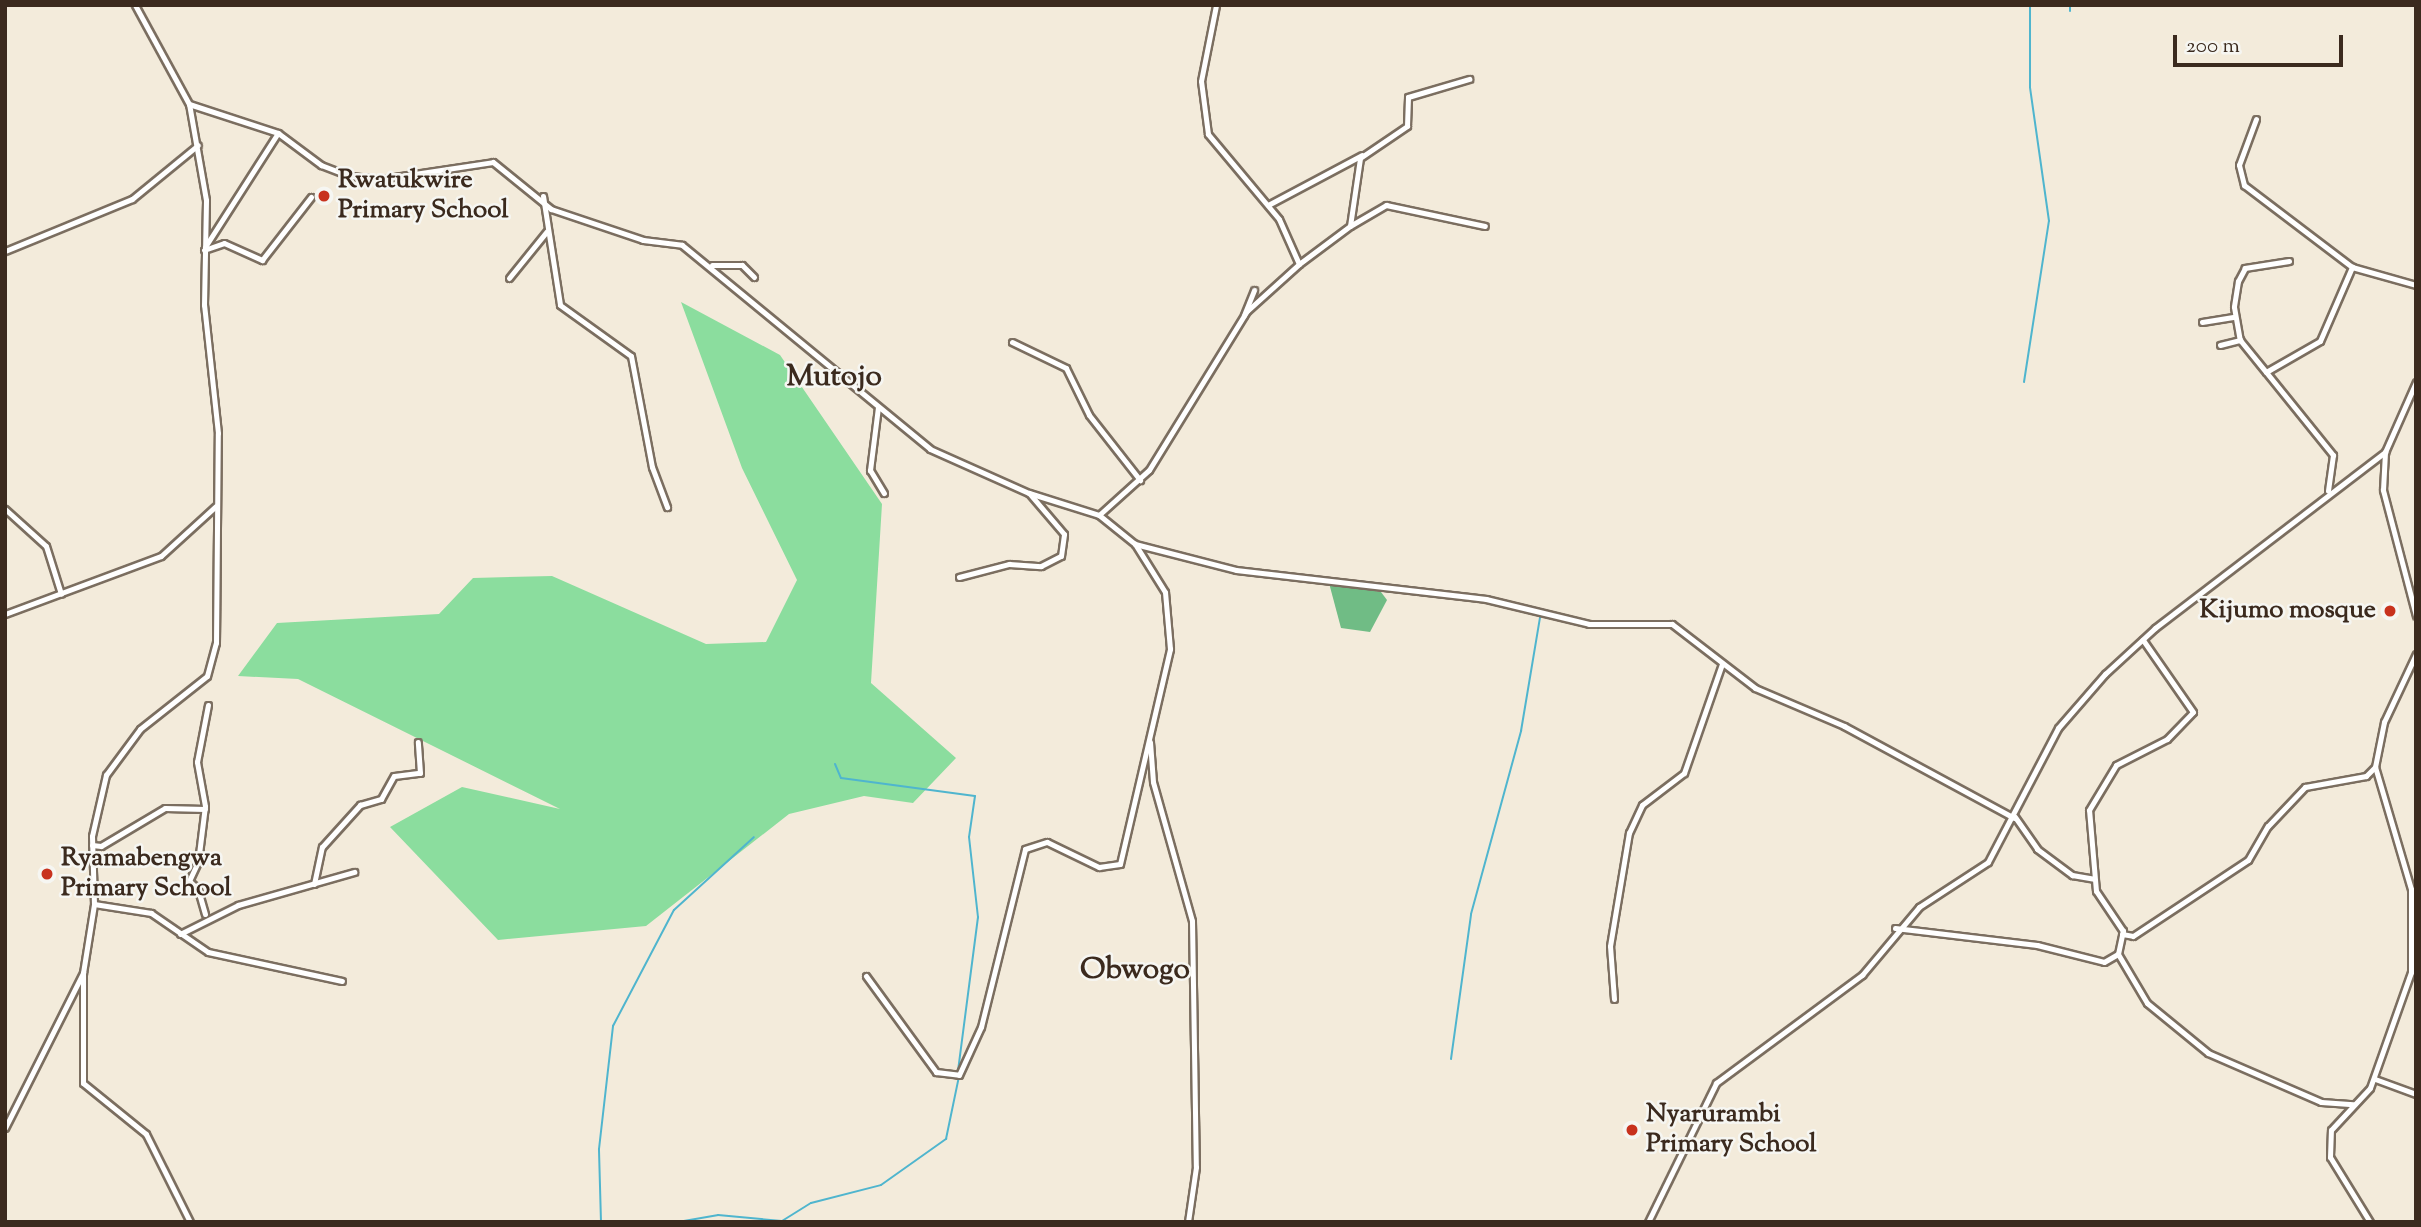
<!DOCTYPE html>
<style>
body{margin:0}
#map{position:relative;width:2421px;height:1227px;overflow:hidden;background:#f3ebdb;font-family:"Sorts Mill Goudy",serif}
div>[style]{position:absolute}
.green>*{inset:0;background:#8bdd9e}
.forest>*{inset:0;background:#70bc85}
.stream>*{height:2px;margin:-1px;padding:0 1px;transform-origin:1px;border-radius:1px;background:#4fb5ce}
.roads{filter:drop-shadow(2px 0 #7b6e60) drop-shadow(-2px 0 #7b6e60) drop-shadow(0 2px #7b6e60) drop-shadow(0 -2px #7b6e60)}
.minor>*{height:5px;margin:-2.5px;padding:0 2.5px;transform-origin:2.5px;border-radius:2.5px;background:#fff}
.dots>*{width:19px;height:19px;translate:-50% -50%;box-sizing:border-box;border:4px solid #f6f6f2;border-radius:50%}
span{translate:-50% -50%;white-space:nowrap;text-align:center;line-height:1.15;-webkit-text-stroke:5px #f6f6f2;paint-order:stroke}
.poi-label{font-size:26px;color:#3b2a1e;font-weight:700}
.left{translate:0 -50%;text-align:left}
.right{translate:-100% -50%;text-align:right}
.quarter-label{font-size:30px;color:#3b2a1e;font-weight:700}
.frame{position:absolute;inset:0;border:7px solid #3b2a1e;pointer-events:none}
.scale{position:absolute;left:2173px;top:35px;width:170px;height:32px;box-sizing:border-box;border:4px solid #3b2a1e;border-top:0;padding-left:9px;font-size:21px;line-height:24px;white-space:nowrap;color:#3b2a1e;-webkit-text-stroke:5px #f6f6f2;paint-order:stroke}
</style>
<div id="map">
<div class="green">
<i style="clip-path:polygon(681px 302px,780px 355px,882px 504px,871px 683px,956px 758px,913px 803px,864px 796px,789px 814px,646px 926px,498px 940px,390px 827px,462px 787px,560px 809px,298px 679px,238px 676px,277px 623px,439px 614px,473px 578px,552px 576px,706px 644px,766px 642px,797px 580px,742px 468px)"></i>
</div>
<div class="forest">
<i style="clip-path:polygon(1329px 583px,1381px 592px,1387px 600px,1370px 632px,1341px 628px)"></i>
</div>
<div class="stream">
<i style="left:2070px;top:5px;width:6px;rotate:90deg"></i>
<i style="left:2024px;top:382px;width:163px;rotate:-81.2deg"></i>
<i style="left:2049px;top:221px;width:135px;rotate:-98.1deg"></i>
<i style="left:2030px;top:87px;width:82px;rotate:-90deg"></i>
<i style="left:835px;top:764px;width:15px;rotate:67deg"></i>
<i style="left:841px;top:778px;width:135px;rotate:7.7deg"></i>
<i style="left:975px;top:796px;width:41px;rotate:98.3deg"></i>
<i style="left:969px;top:837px;width:81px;rotate:83.6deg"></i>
<i style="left:978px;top:917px;width:154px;rotate:97.4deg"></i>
<i style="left:1451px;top:1059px;width:146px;rotate:-82.1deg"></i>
<i style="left:1471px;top:914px;width:190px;rotate:-74.7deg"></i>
<i style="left:1521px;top:731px;width:115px;rotate:-80.5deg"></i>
<i style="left:601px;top:1222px;width:73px;rotate:-91.6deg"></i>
<i style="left:599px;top:1149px;width:124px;rotate:-83.5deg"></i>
<i style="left:613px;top:1026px;width:131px;rotate:-62.3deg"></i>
<i style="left:674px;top:910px;width:108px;rotate:-42.4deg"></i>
<i style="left:678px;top:1222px;width:41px;rotate:-9.9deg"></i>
<i style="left:718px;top:1215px;width:64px;rotate:5.4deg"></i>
<i style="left:782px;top:1221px;width:34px;rotate:-32deg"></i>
<i style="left:811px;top:1203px;width:72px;rotate:-14.4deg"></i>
<i style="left:881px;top:1185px;width:80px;rotate:-35.3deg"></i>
<i style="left:946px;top:1139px;width:64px;rotate:-78.3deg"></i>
</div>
<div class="roads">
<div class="minor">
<i style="left:189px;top:104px;width:94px;rotate:18deg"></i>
<i style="left:278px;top:133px;width:54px;rotate:36.7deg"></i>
<i style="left:321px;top:165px;width:30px;rotate:21deg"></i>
<i style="left:349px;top:176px;width:32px;rotate:5deg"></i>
<i style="left:381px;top:179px;width:113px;rotate:-8.6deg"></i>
<i style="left:493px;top:162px;width:75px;rotate:39deg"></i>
<i style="left:551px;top:209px;width:97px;rotate:18.6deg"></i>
<i style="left:643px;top:240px;width:39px;rotate:7deg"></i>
<i style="left:682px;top:245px;width:321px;rotate:39.4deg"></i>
<i style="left:930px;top:449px;width:108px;rotate:24deg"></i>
<i style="left:1029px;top:493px;width:73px;rotate:17.4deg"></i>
<i style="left:1099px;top:515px;width:46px;rotate:38.9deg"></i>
<i style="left:1135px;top:544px;width:104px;rotate:14.4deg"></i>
<i style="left:1236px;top:570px;width:252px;rotate:6.6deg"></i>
<i style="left:1486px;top:599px;width:106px;rotate:13.6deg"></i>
<i style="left:1589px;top:624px;width:83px"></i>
<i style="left:1672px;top:624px;width:105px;rotate:37.6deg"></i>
<i style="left:1755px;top:688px;width:97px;rotate:23.1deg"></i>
<i style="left:1844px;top:726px;width:193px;rotate:28.4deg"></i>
<i style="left:2256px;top:119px;width:49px;rotate:110.3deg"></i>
<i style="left:2239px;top:165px;width:21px;rotate:76deg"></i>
<i style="left:2244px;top:185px;width:136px;rotate:37.2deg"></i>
<i style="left:2352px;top:267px;width:66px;rotate:15.7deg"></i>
<i style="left:543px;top:196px;width:110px;rotate:81.1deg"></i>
<i style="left:560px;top:305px;width:87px;rotate:35.7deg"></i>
<i style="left:631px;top:356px;width:113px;rotate:79.3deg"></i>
<i style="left:652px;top:467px;width:43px;rotate:69.4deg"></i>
<i style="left:1268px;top:205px;width:106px;rotate:-28deg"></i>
<i style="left:1350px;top:226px;width:42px;rotate:-30.3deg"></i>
<i style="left:1386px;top:205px;width:101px;rotate:12deg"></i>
<i style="left:205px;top:247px;width:135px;rotate:-57.4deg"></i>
<i style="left:204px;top:250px;width:21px;rotate:-19deg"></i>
<i style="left:224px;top:243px;width:42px;rotate:24.1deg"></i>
<i style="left:262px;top:260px;width:80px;rotate:-52.1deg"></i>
<i style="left:5px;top:251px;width:137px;rotate:-22.3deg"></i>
<i style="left:132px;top:199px;width:85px;rotate:-39.3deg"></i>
<i style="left:2289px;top:261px;width:45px;rotate:171deg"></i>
<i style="left:2245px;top:268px;width:15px;rotate:118deg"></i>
<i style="left:2238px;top:281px;width:26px;rotate:99deg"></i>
<i style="left:2234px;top:307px;width:34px;rotate:80deg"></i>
<i style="left:2240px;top:340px;width:41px;rotate:50.9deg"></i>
<i style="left:2266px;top:372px;width:62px;rotate:-29.9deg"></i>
<i style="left:2320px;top:341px;width:81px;rotate:-66.6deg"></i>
<i style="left:1299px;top:264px;width:64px;rotate:-36.7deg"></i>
<i style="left:1350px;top:226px;width:69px;rotate:-81.6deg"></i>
<i style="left:1360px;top:158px;width:57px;rotate:-34.2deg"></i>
<i style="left:1407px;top:126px;width:29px;rotate:-88deg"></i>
<i style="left:1408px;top:97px;width:64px;rotate:-16.4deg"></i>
<i style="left:712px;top:265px;width:30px"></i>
<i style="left:742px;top:265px;width:17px;rotate:45deg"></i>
<i style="left:509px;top:278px;width:60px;rotate:-51deg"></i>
<i style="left:1244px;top:315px;width:27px;rotate:-68deg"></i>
<i style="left:2202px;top:322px;width:33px;rotate:-9deg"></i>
<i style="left:1012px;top:342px;width:60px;rotate:25.7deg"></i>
<i style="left:1066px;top:368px;width:52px;rotate:63.9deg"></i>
<i style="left:1089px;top:415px;width:83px;rotate:51.9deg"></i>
<i style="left:2220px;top:345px;width:21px;rotate:-14deg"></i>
<i style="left:2266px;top:372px;width:107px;rotate:51.1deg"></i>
<i style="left:2333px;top:455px;width:36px;rotate:98deg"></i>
<i style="left:2416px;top:382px;width:77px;rotate:113.9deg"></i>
<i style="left:2385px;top:452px;width:38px;rotate:93deg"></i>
<i style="left:2383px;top:490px;width:130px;rotate:75.3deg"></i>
<i style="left:878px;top:407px;width:64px;rotate:97.2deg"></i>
<i style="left:870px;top:470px;width:27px;rotate:59deg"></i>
<i style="left:5px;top:509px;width:55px;rotate:42.1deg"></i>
<i style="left:46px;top:546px;width:50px;rotate:72.6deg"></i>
<i style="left:1099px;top:515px;width:67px;rotate:-42deg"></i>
<i style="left:1149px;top:470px;width:187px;rotate:-58.4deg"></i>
<i style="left:1247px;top:311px;width:70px;rotate:-42.1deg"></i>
<i style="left:1299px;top:264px;width:49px;rotate:-114deg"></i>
<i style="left:1279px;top:219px;width:111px;rotate:-129.9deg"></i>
<i style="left:1208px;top:134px;width:53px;rotate:-97.5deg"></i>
<i style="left:1201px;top:81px;width:77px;rotate:-78.8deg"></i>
<i style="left:959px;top:577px;width:52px;rotate:-14.6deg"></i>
<i style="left:1009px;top:564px;width:32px;rotate:4deg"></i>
<i style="left:1041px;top:566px;width:22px;rotate:-27deg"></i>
<i style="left:1061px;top:556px;width:22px;rotate:-82deg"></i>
<i style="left:1064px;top:534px;width:54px;rotate:-130.5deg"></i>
<i style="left:5px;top:614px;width:166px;rotate:-20.4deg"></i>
<i style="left:161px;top:556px;width:74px;rotate:-42.3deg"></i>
<i style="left:1150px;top:742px;width:40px;rotate:85.7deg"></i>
<i style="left:1153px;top:782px;width:144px;rotate:74.3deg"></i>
<i style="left:1192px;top:921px;width:246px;rotate:89.1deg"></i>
<i style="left:1196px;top:1167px;width:56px;rotate:98.3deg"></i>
<i style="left:2015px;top:817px;width:39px;rotate:55deg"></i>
<i style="left:2037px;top:849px;width:44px;rotate:36.6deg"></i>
<i style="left:2072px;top:875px;width:22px;rotate:10deg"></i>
<i style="left:92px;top:845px;width:9px;rotate:6deg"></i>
<i style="left:101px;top:846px;width:74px;rotate:-30.7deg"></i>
<i style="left:165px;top:808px;width:40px;rotate:1.4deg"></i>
<i style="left:314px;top:884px;width:38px;rotate:-78deg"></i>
<i style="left:322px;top:847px;width:57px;rotate:-47.9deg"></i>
<i style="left:360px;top:805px;width:22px;rotate:-16deg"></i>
<i style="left:381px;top:799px;width:26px;rotate:-61deg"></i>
<i style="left:394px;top:776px;width:26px;rotate:-7deg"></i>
<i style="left:420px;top:773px;width:31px;rotate:-94deg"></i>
<i style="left:94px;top:904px;width:58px;rotate:9deg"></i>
<i style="left:151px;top:913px;width:69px;rotate:34.4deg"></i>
<i style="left:208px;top:952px;width:137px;rotate:12.2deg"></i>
<i style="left:205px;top:914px;width:26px;rotate:-106deg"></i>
<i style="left:198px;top:889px;width:12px;rotate:-138deg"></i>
<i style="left:189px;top:881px;width:21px;rotate:-65deg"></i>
<i style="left:198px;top:862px;width:56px;rotate:-82.9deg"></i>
<i style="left:205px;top:806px;width:45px;rotate:-100.3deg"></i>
<i style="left:197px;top:762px;width:58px;rotate:-79.1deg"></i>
<i style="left:1895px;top:928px;width:143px;rotate:6.8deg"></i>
<i style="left:2037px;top:945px;width:69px;rotate:14.2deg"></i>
<i style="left:2104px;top:962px;width:16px;rotate:-30deg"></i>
<i style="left:2118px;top:954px;width:24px;rotate:-78deg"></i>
<i style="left:2123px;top:931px;width:48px;rotate:-124deg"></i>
<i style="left:2096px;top:891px;width:81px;rotate:-94.9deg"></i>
<i style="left:2089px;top:810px;width:52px;rotate:-59deg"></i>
<i style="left:2116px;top:765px;width:57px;rotate:-27deg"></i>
<i style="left:2167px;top:739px;width:37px;rotate:-46deg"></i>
<i style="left:2193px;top:712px;width:88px;rotate:-124.8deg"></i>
<i style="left:180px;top:934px;width:65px;rotate:-26.6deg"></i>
<i style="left:238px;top:905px;width:121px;rotate:-15.9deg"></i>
<i style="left:2122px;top:934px;width:11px;rotate:10deg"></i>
<i style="left:2133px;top:936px;width:138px;rotate:-33.5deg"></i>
<i style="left:2248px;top:860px;width:39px;rotate:-60deg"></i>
<i style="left:2268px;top:826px;width:54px;rotate:-46.5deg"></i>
<i style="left:2305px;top:787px;width:62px;rotate:-10.2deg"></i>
<i style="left:2366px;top:776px;width:13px;rotate:-45deg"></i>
<i style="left:2118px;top:954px;width:57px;rotate:59.4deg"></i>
<i style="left:2147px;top:1003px;width:79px;rotate:39.3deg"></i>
<i style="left:2208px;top:1053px;width:123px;rotate:23.4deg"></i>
<i style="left:2321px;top:1102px;width:32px;rotate:4deg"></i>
<i style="left:83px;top:973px;width:110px;rotate:90deg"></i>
<i style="left:83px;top:1083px;width:81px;rotate:39deg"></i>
<i style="left:146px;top:1134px;width:98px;rotate:63.4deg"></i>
<i style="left:866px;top:976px;width:119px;rotate:53.9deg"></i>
<i style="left:936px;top:1072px;width:23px;rotate:7deg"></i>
<i style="left:959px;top:1075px;width:53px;rotate:-65.4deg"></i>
<i style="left:981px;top:1027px;width:183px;rotate:-76.1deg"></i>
<i style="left:1025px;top:849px;width:23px;rotate:-18deg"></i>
<i style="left:1047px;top:842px;width:58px;rotate:25.7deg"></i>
<i style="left:1099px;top:867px;width:21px;rotate:-8deg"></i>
<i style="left:1120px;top:864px;width:221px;rotate:-76.9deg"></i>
<i style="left:1170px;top:649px;width:57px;rotate:-95deg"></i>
<i style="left:1165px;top:592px;width:57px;rotate:-122deg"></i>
<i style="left:1614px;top:999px;width:53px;rotate:-94.3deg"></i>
<i style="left:1610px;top:946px;width:115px;rotate:-80.5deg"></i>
<i style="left:1629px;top:833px;width:31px;rotate:-65deg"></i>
<i style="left:1642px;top:805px;width:53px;rotate:-37.3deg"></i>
<i style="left:1684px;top:773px;width:115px;rotate:-70.8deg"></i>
<i style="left:2375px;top:1079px;width:44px;rotate:20.1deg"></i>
<i style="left:5px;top:1128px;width:174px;rotate:-63.3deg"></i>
<i style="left:83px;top:973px;width:70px;rotate:-80.9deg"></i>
<i style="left:94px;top:904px;width:68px;rotate:-91.7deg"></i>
<i style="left:92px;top:836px;width:63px;rotate:-77.1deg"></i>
<i style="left:106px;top:775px;width:57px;rotate:-53.5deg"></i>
<i style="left:140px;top:729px;width:85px;rotate:-38.3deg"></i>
<i style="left:207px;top:676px;width:34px;rotate:-75deg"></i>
<i style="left:216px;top:643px;width:210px;rotate:-89.5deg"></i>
<i style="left:218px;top:433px;width:129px;rotate:-96.2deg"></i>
<i style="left:204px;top:305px;width:105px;rotate:-88.9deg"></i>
<i style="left:206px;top:200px;width:97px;rotate:-100deg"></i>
<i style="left:189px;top:104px;width:113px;rotate:-118.6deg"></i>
<i style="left:1648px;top:1222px;width:155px;rotate:-63.9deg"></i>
<i style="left:1716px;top:1083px;width:182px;rotate:-36.5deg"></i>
<i style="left:1862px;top:975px;width:89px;rotate:-50deg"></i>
<i style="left:1919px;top:907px;width:82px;rotate:-33.1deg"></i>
<i style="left:1988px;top:862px;width:151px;rotate:-62.4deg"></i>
<i style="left:2058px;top:728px;width:72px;rotate:-49deg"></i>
<i style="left:2105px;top:674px;width:68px;rotate:-42.6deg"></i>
<i style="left:2155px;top:628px;width:290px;rotate:-37.4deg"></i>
<i style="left:2370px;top:1222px;width:76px;rotate:-121.6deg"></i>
<i style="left:2330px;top:1157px;width:27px;rotate:-88deg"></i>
<i style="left:2331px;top:1130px;width:57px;rotate:-47.1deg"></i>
<i style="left:2370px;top:1088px;width:123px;rotate:-70.5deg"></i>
<i style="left:2411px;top:972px;width:83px;rotate:-90deg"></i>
<i style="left:2411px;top:889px;width:127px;rotate:-106.4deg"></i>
<i style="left:2375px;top:767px;width:46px;rotate:-78.7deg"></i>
<i style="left:2384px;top:722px;width:75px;rotate:-64.8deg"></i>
</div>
</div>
<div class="dots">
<i style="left:324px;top:196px;background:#c8321e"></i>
<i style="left:2390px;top:611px;background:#c8321e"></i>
<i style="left:47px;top:874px;background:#c8321e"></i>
<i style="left:1632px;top:1130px;background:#c8321e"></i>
</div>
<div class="poi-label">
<span class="left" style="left:338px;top:196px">Rwatukwire<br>Primary School</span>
<span class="right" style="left:2376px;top:611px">Kijumo mosque</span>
<span class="left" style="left:61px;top:874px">Ryamabengwa<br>Primary School</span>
<span class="left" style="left:1646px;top:1130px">Nyarurambi<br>Primary School</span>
</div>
<div class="quarter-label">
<span style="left:834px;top:378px">Mutojo</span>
<span style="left:1135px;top:971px">Obwogo</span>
</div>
<div class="frame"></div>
<div class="scale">200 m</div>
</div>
